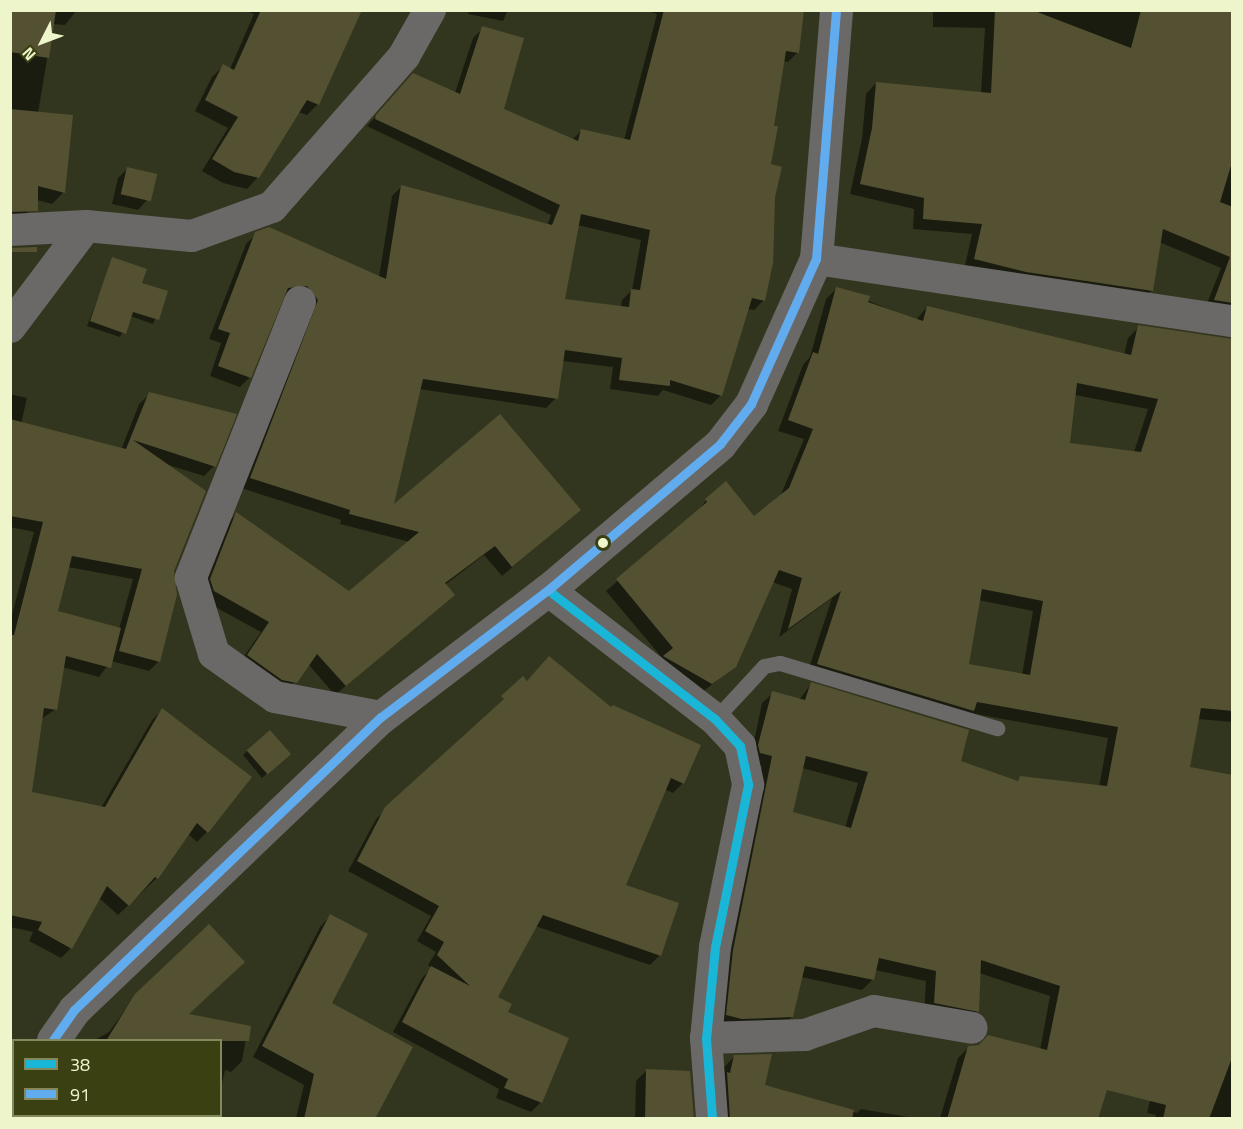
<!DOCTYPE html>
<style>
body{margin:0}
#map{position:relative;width:1243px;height:1129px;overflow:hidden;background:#33361e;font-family:"Titillium Web",sans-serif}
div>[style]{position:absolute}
.shadow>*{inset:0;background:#0007}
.building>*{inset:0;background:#535132;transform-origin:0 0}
.service>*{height:15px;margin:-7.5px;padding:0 7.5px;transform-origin:7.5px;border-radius:7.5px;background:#6a6967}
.minor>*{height:32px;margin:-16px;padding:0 16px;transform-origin:16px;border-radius:16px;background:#6a6967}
.tertiary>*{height:33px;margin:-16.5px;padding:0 16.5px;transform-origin:16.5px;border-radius:16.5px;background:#6a6967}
.bus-1>*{height:9px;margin:-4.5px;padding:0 4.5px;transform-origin:4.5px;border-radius:4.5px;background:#1ab6d8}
.bus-2>*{height:9px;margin:-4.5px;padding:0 4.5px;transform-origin:4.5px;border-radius:4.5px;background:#60acee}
.dots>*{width:16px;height:16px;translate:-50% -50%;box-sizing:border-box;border:3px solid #3b4013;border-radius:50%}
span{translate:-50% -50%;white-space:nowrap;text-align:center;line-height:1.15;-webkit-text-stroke:5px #3b4013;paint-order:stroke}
.frame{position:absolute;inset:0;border:12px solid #eef5cb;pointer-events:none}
.legend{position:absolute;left:12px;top:1039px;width:210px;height:78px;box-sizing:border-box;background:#3b4013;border:2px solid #83885d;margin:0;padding:8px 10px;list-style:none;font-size:18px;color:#eef5cb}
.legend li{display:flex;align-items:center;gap:12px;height:30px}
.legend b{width:30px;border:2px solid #83885d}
.north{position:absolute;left:12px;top:12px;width:60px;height:60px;-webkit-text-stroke:4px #3b4013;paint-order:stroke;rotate:228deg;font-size:16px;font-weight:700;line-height:24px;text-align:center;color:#eef5cb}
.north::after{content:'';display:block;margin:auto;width:21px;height:27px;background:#eef5cb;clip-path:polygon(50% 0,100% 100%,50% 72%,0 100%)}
</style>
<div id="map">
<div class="shadow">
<i style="clip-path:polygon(10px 10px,77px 10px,65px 25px,53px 24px,38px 113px,63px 193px,52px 204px,37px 200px,25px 215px,10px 214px)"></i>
<i style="clip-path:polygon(243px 10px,360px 10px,318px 104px,307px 115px,298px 112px,258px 177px,247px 189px,223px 183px,202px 171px,228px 128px,195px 111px,212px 77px,223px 66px,230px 69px,254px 14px)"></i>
<i style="clip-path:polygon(469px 10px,508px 10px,503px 21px,468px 14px)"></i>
<i style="clip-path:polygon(evenodd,645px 10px,803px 10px,798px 52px,788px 62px,783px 61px,772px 127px,769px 166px,773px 197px,764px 300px,754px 310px,747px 309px,721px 395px,711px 405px,663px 390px,658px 396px,610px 389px,613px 367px,562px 361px,556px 398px,546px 408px,419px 389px,392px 508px,569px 519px,502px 576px,484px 555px,445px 585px,443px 604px,335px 695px,308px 664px,286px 692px,238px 665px,261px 632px,204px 601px,201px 590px,227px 524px,236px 514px,349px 593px,410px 542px,340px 524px,341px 520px,241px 488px,297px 295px,283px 297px,250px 377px,240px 387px,210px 376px,221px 343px,209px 339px,246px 244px,256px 234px,379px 277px,392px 196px,401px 187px,547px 226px,551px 215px,367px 126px,404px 85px,455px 93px,473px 38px,483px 28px,502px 110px,572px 140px,582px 130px,624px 140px,657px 14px,645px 10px,577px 225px,641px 240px,632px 290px,622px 300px,621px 308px,564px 300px,577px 225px)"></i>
<i style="clip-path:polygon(933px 10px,1232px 10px,1232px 317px,1204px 311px,1221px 268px,1159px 242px,1152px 290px,1141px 301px,964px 270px,972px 234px,913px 229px,914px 209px,850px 194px,862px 139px,866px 94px,876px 83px,981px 93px,985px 28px,933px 27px)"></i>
<i style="clip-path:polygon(127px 169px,147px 200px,138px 210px,112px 204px,118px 178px)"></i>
<i style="clip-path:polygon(113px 259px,140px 284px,166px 292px,153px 324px,130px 316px,120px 337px,87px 326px)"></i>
<i style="clip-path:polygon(evenodd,837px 288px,916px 320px,927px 307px,1124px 355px,1128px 338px,1139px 327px,1232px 339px,1232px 722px,1198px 719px,1188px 768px,1232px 777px,1232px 1118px,1155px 1118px,1156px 1115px,1147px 1113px,1172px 1009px,1134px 998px,1097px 1118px,940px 1118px,958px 1058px,969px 1047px,1040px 1050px,1050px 996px,979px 973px,978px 1011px,967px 1022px,924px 1014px,926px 981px,875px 970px,873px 979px,862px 990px,801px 977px,792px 1017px,781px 1027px,716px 1025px,723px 961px,762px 767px,750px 761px,762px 703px,773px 693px,799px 700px,811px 684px,959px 762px,1016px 782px,1021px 777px,1099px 787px,1108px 738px,970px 713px,807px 674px,832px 598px,779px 637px,792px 589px,772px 582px,735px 666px,700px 694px,654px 668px,663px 659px,606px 591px,697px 513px,706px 500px,754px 518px,780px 497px,804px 439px,778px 431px,803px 365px,810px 357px,826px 299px,837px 288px,1075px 395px,1148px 409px,1134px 452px,1069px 444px,1075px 395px,837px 288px,978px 600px,1033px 611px,1022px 675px,968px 665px,978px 600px,837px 288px,802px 768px,858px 783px,845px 828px,791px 813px,802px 768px)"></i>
<i style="clip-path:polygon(evenodd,10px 394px,27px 398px,21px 424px,121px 450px,139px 404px,150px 394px,214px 466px,204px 476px,165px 464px,173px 571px,159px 661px,149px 671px,111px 661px,99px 677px,62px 667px,56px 709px,41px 719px,30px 793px,101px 808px,152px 720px,162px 710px,207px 832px,197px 842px,188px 834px,157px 878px,118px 915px,99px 898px,71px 948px,61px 958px,29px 941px,33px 932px,10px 927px,10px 622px,34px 532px,10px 527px,10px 394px,68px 567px,133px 579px,119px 629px,56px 612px,68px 567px)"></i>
<i style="clip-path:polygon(523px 678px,683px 783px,673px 793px,664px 789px,624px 886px,660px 955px,650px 965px,535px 926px,496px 997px,541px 1102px,531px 1112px,496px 1098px,499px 1089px,393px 1032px,422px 978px,432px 968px,428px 965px,436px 952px,417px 941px,431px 916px,348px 871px,376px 819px,495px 709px)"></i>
<i style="clip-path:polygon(247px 751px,284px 759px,262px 778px,243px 755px)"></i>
<i style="clip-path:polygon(330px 916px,330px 1004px,374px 1118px,296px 1118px,304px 1085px,253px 1057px,320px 927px)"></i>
<i style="clip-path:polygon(136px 995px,187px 1015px,248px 1027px,242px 1061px,231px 1072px,225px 1070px,220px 1094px,220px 1040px,95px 1040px,109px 1032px)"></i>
<i style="clip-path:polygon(734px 1057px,763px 1086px,857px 1113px,861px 1109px,914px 1118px,718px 1118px,724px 1067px)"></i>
<i style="clip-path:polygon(647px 1070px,693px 1118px,635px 1118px,636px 1081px)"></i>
<i style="clip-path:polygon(50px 1116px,216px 1116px,50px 1118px)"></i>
</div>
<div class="building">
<i style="clip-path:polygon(10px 10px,56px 10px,49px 58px,10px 52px)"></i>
<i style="clip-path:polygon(261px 10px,362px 10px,319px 105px,307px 100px,259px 178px,234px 172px,212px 159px,238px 117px,205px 100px,223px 64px,234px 70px)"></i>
<i style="clip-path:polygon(evenodd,664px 10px,804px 10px,799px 53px,786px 51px,774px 126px,778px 126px,771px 164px,782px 167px,775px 197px,773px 267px,773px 263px,765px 301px,752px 298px,722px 396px,670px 380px,670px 386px,619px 380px,622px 358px,565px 350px,558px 399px,423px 379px,394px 504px,500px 414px,581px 510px,512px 567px,495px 546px,445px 583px,455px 595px,346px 686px,317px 654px,297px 683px,282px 680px,247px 655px,269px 622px,214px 591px,210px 579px,236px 512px,349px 591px,419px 532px,349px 514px,350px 510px,250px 478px,318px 300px,307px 286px,288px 288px,251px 378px,218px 366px,230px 333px,218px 329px,255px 232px,269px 227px,386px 279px,401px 185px,552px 225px,560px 205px,375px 119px,376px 115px,413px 73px,460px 94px,482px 26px,524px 38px,504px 109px,578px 141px,581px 129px,630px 140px,664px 10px,581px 214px,650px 230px,640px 290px,631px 289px,629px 307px,565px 299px,581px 214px)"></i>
<i style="clip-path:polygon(995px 10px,1032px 10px,1131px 48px,1141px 10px,1233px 10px,1233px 159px,1220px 202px,1233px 207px,1233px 303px,1214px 300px,1230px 257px,1163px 229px,1153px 291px,1026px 272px,974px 259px,982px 224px,923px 219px,924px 198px,860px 184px,872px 128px,876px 82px,991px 93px)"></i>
<i style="clip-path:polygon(10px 109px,73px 115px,65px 193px,38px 186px,38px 211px,10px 212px)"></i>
<i style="left:127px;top:167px;width:31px;height:28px;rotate:13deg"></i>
<i style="clip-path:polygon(37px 247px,37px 252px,10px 252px,10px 248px)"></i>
<i style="clip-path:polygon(112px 257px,147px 269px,142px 283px,168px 291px,159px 320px,133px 312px,126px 334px,90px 321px)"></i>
<i style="clip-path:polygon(evenodd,836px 287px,870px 296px,868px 302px,923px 321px,927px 306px,1131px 355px,1138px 325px,1233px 339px,1233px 711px,1201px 708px,1190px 767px,1233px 775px,1233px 1055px,1209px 1119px,1163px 1119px,1166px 1105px,1107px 1090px,1098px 1119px,947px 1119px,968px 1046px,979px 1045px,988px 1035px,1047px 1050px,1060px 986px,981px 960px,979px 1012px,934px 1003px,936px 971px,879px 958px,874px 980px,805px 966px,793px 1017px,742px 1019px,726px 1015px,733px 950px,772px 756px,760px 753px,758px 745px,772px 691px,805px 700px,811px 682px,969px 730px,961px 761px,1018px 781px,1020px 776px,1107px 786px,1118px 727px,977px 702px,974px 711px,817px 664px,841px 591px,788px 629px,802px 578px,779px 570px,736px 667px,712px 684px,663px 656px,673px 648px,616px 579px,707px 502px,705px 499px,726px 481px,754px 516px,789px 488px,813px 429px,788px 420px,813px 352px,818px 354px,836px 287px,1077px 383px,1158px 399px,1141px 452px,1070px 443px,1077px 383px,836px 287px,982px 589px,1043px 601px,1030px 675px,969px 664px,982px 589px,836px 287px,806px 756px,868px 772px,851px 828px,793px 812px,806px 756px)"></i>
<i style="clip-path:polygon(149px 392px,237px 414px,216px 467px,133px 440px,206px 491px,174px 571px,177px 595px,160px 662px,119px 651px,142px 569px,72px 556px,58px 611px,121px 628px,111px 668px,66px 656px,57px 710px,44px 708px,32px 792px,105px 807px,162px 708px,252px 777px,208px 833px,197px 823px,158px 879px,155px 877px,129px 906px,107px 886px,72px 949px,38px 930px,42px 922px,10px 915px,10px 635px,14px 635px,43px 522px,10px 516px,10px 419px,126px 449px)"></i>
<i style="clip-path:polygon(549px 656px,611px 707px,613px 705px,701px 745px,684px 784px,671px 778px,626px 885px,679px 903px,661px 956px,543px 915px,498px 997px,512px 1004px,508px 1012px,569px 1038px,542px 1103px,504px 1088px,508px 1079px,402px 1022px,431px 966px,470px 986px,437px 955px,444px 942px,425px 931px,439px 906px,357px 861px,385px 807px,504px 699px,501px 696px,523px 676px,527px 681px)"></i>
<i style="left:270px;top:730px;width:32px;height:31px;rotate:49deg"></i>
<i style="clip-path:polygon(330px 914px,368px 934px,332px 1003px,413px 1047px,375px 1119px,304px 1119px,314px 1074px,262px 1046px)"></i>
<i style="clip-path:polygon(209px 924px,245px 962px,189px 1014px,251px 1026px,249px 1041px,106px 1041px,135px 994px)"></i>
<i style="clip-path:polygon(772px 1054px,765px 1085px,854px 1110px,852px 1119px,730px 1119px,727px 1072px,730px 1073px,734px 1055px)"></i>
<i style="clip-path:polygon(646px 1069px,690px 1071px,694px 1119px,645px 1119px)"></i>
</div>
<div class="service">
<i style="left:715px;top:719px;width:72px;rotate:-47.2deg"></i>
<i style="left:764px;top:666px;width:16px;rotate:-11deg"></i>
<i style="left:780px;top:663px;width:227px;rotate:16.7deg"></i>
</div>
<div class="minor">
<i style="left:10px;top:230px;width:76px;rotate:-3deg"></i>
<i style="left:86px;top:226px;width:106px;rotate:5.4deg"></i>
<i style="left:192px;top:236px;width:85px;rotate:-19.9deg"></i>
<i style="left:272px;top:207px;width:201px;rotate:-48.8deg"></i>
<i style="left:404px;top:56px;width:53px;rotate:-60.5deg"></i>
<i style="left:816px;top:259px;width:421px;rotate:8.5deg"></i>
<i style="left:300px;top:302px;width:297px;rotate:111.6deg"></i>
<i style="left:191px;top:578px;width:79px;rotate:73.2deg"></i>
<i style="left:214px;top:654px;width:75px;rotate:35.2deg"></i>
<i style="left:275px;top:697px;width:108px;rotate:10.7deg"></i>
<i style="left:10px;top:327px;width:126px;rotate:-53deg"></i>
<i style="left:548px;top:590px;width:211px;rotate:37.7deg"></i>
<i style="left:715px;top:719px;width:37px;rotate:47deg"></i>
<i style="left:740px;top:746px;width:40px;rotate:78deg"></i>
<i style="left:748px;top:785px;width:165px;rotate:101.5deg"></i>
<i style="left:715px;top:947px;width:91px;rotate:95.6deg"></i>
<i style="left:706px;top:1038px;width:80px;rotate:85.7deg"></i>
<i style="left:706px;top:1038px;width:99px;rotate:-1.7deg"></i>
<i style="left:805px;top:1035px;width:73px;rotate:-19.2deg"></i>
<i style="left:874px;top:1011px;width:99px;rotate:9.8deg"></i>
</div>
<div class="tertiary">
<i style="left:53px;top:1040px;width:37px;rotate:-55deg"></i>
<i style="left:74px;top:1010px;width:424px;rotate:-43.7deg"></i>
<i style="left:381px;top:717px;width:210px;rotate:-37.3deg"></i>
<i style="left:548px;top:590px;width:226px;rotate:-40.3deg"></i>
<i style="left:720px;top:444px;width:51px;rotate:-52.2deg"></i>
<i style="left:751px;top:404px;width:159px;rotate:-65.9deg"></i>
<i style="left:816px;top:259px;width:250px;rotate:-85.4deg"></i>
<i style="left:20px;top:1118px;width:2px;rotate:-63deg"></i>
</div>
<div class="bus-1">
<i style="left:548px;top:590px;width:211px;rotate:37.7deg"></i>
<i style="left:715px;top:719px;width:37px;rotate:47deg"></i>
<i style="left:740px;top:746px;width:40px;rotate:78deg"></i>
<i style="left:748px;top:785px;width:165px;rotate:101.5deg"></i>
<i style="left:715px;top:947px;width:91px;rotate:95.6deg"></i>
<i style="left:706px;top:1038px;width:80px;rotate:85.7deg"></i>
</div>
<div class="bus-2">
<i style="left:53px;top:1040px;width:37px;rotate:-55deg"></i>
<i style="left:74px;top:1010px;width:424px;rotate:-43.7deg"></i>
<i style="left:381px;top:717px;width:210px;rotate:-37.3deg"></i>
<i style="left:548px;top:590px;width:226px;rotate:-40.3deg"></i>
<i style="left:720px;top:444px;width:51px;rotate:-52.2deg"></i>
<i style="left:751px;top:404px;width:159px;rotate:-65.9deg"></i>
<i style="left:816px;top:259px;width:250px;rotate:-85.4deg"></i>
</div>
<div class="dots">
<i style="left:603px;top:543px;background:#eef5cb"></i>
</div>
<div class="frame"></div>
<ul class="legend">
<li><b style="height:8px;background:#1ab6d8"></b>38</li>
<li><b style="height:8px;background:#60acee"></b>91</li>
</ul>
<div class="north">N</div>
</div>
